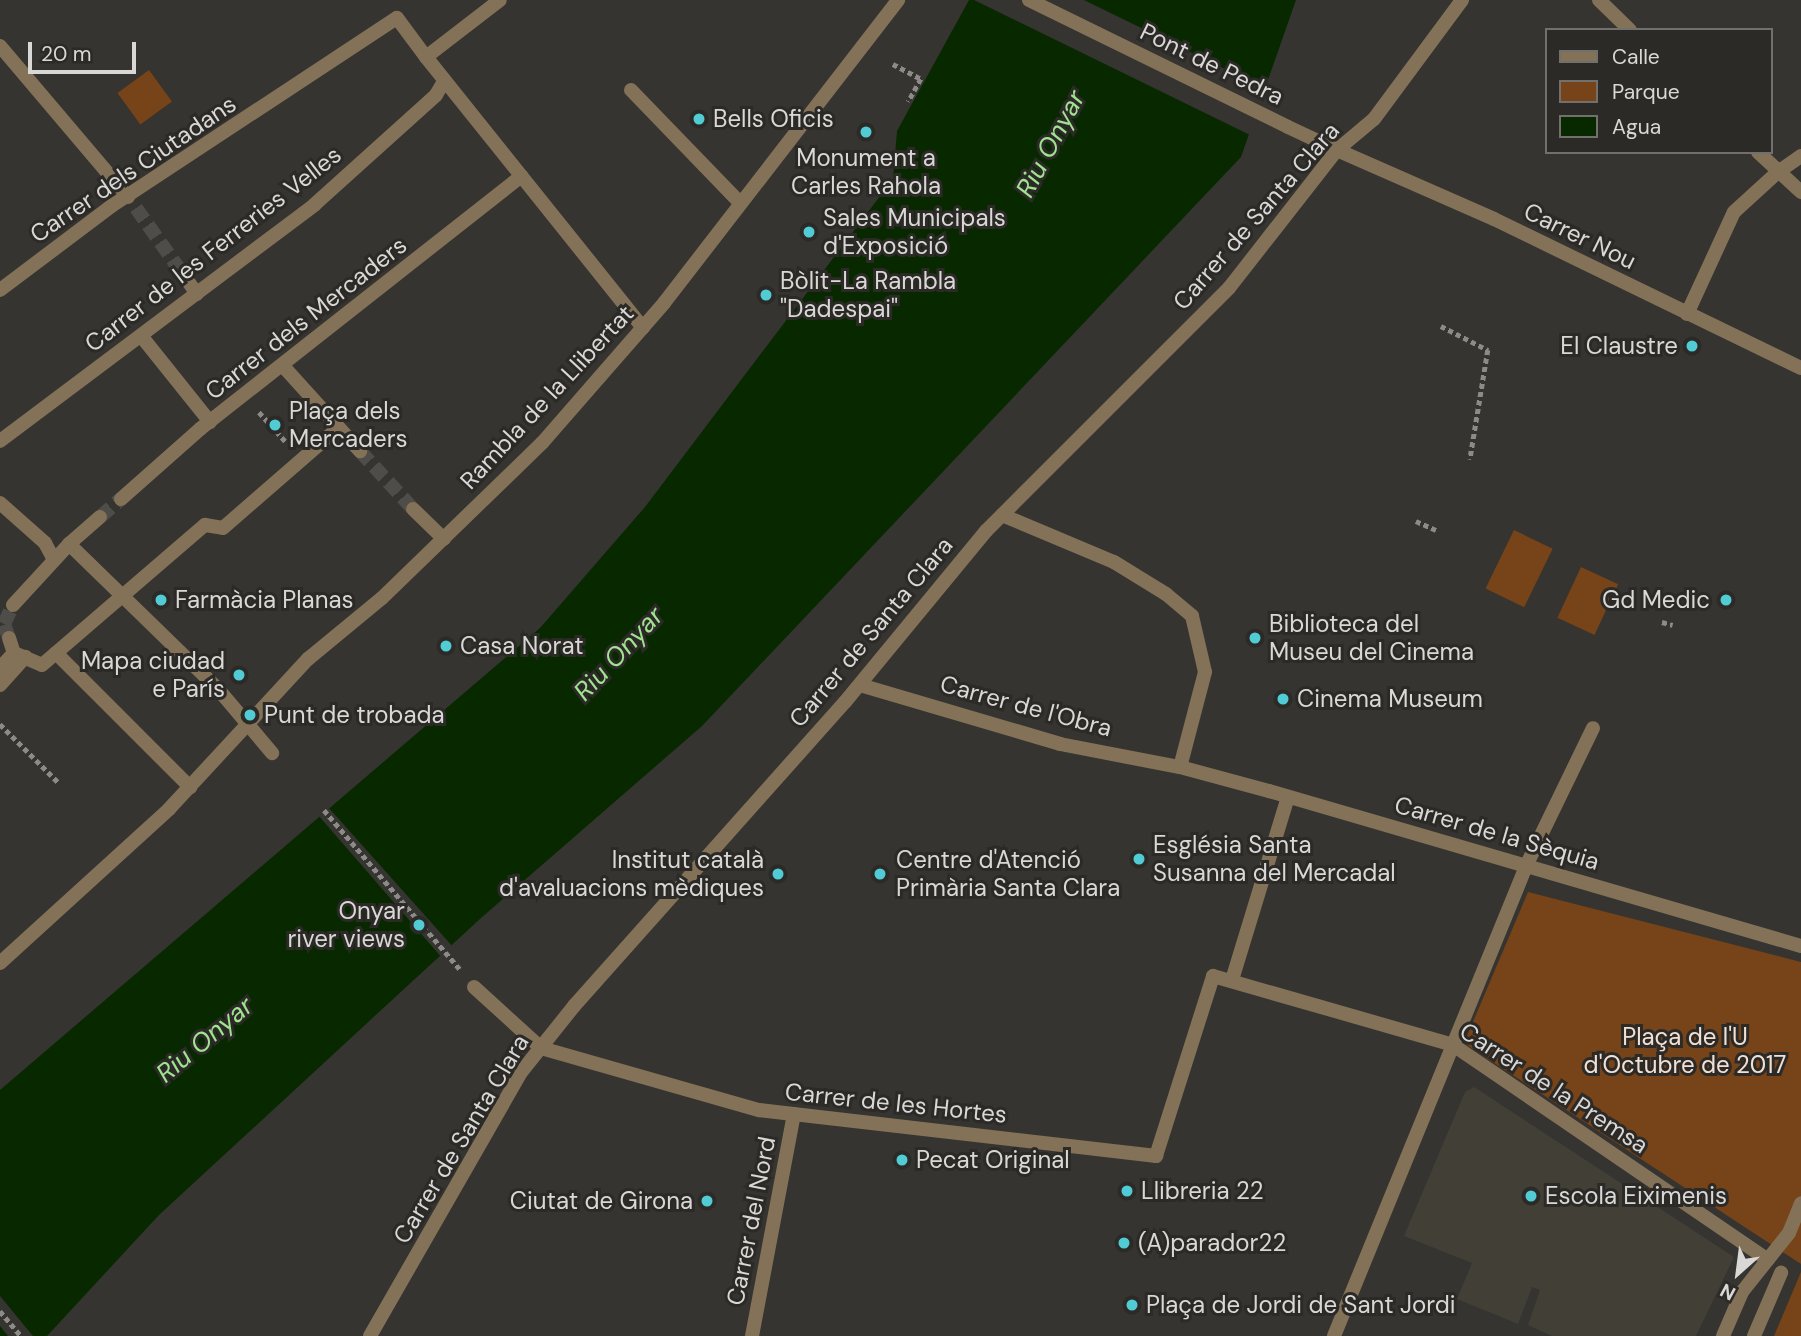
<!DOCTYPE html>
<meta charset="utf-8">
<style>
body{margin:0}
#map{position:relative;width:1801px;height:1336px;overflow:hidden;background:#353430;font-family:"DM Sans",sans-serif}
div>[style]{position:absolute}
.built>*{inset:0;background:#413f36}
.green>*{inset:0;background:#774318;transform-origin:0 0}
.water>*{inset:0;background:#082900}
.pier>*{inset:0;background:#353430}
.pedestrian-tunnel>*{height:14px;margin-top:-7px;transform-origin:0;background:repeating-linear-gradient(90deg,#4e4d49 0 14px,transparent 0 21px)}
.path>*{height:4.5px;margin-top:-2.25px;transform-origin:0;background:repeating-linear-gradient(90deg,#8c8b88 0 5px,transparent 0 8.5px)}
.service>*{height:14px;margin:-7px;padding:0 7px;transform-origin:7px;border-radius:7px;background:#847258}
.pedestrian>*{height:14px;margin:-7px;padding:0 7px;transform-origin:7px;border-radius:7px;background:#847258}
.minor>*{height:14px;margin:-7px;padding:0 7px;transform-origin:7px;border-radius:7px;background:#847258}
.dots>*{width:19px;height:19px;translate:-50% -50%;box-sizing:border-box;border:4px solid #2b2a27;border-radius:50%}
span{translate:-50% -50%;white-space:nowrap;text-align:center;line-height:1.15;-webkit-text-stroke:6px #2b2a27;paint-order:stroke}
.street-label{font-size:24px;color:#d9d8d6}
.poi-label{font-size:24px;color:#d9d8d6}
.left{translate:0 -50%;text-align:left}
.right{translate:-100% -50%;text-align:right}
.park-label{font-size:24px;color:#f2e0d4}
.water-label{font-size:26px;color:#a1e390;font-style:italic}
.legend{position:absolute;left:1545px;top:28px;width:228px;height:126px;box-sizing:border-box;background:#2b2a27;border:2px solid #71706d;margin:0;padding:9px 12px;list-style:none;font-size:21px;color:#d9d8d6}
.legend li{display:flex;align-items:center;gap:14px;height:35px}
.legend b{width:35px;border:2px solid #71706d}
.north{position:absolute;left:1703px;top:1238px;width:70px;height:70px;-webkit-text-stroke:5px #2b2a27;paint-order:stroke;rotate:208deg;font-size:19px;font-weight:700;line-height:28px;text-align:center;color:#d9d8d6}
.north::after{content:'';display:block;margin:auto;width:24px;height:32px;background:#d9d8d6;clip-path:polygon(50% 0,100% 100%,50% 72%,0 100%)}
.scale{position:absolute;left:28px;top:42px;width:108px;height:32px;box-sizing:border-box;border:4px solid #d9d8d6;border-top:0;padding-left:9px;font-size:21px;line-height:24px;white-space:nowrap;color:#d9d8d6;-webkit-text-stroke:5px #2b2a27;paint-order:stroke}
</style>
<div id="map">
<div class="built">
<i style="clip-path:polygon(1474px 1087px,1734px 1257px,1696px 1336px,1552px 1336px,1528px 1325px,1540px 1290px,1532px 1287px,1518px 1324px,1457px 1299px,1472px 1263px,1404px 1236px,1465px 1092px)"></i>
</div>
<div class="green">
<i style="left:149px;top:70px;width:39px;height:39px;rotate:54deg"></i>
<i style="left:1514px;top:530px;width:43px;height:65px;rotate:26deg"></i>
<i style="left:1581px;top:567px;width:41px;height:56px;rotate:25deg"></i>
<i style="clip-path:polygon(1528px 892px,1801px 962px,1801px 1264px,1464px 1043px)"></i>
<i style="clip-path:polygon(1801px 1272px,1801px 1336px,1774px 1336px,1798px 1279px)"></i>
</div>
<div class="water">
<i style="clip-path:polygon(969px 0,1296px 0,1241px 157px,702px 726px,481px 918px,159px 1215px,47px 1336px,0 1336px,0 1090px,540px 628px,645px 507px,893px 179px,897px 131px)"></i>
</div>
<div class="pier">
<i style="clip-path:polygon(974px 0,1084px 0,1266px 89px,1252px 136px)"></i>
<i style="clip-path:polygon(328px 807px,454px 948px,443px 959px,318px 815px)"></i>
<i style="clip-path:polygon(0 1296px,33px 1336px,8px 1336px,0 1326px)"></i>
</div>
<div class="pedestrian-tunnel">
<i style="left:136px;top:208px;width:88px;rotate:54.7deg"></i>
<i style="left:360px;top:451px;width:79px;rotate:47.6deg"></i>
<i style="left:100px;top:517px;width:28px;rotate:-41deg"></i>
<i style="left:9px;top:638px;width:15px;rotate:-110deg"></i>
<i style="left:4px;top:624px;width:21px;rotate:-65deg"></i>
</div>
<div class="path">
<i style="left:893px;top:64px;width:32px;rotate:28deg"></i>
<i style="left:921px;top:79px;width:26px;rotate:119deg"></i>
<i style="left:1441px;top:326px;width:53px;rotate:27.1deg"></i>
<i style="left:1488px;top:350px;width:111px;rotate:99.3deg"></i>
<i style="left:259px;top:412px;width:40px;rotate:48deg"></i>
<i style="left:1416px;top:521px;width:22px;rotate:24deg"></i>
<i style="left:1662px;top:622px;width:11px;rotate:15deg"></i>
<i style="left:323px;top:709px;width:1px;rotate:45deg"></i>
<i style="left:0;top:724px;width:83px;rotate:45deg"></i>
<i style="left:324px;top:810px;width:209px;rotate:49.5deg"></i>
<i style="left:0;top:1311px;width:33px;rotate:50deg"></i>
</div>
<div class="service">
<i style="left:1754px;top:1336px;width:69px;rotate:-66.8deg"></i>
</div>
<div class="pedestrian">
<i style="left:1029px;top:0;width:288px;rotate:26.1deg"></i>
<i style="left:426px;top:57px;width:347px;rotate:51.3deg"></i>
<i style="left:631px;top:90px;width:157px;rotate:46deg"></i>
<i style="left:1337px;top:150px;width:171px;rotate:23.7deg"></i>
<i style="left:1494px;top:219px;width:341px;rotate:25.9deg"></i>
<i style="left:187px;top:280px;width:17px;rotate:54deg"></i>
<i style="left:1687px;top:314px;width:112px;rotate:-65.3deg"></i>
<i style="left:1734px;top:212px;width:59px;rotate:-42.3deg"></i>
<i style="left:142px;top:337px;width:109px;rotate:51.3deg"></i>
<i style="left:283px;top:366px;width:115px;rotate:47.8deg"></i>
<i style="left:0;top:441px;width:393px;rotate:-36.9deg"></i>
<i style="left:314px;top:205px;width:164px;rotate:-42deg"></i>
<i style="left:436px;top:95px;width:16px;rotate:-60deg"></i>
<i style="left:121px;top:499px;width:106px;rotate:-41.5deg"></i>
<i style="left:200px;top:429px;width:409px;rotate:-38.2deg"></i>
<i style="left:0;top:503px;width:60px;rotate:41.6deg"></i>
<i style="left:45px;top:543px;width:19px;rotate:62deg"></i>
<i style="left:413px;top:509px;width:43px;rotate:44.1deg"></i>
<i style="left:69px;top:544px;width:208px;rotate:44.2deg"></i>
<i style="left:218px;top:689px;width:84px;rotate:49.8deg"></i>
<i style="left:13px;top:605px;width:83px;rotate:-47.4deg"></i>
<i style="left:69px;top:544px;width:41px;rotate:-41.1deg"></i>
<i style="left:9px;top:638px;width:16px;rotate:72deg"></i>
<i style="left:56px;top:653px;width:190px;rotate:45deg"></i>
<i style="left:1527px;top:864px;width:151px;rotate:-64.1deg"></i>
<i style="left:474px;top:987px;width:91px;rotate:42.3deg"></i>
<i style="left:1453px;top:1045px;width:381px;rotate:34.3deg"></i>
<i style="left:1723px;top:1336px;width:48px;rotate:-66.6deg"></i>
<i style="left:1742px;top:1292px;width:75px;rotate:-51.5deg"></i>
<i style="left:1789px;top:1233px;width:32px;rotate:-68deg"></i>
</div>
<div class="minor">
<i style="left:1599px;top:0;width:43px;rotate:44.1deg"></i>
<i style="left:0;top:46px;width:198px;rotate:49.7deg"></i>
<i style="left:1288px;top:127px;width:54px;rotate:25.1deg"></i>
<i style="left:1758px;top:152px;width:59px;rotate:42.9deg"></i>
<i style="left:1778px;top:172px;width:28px;rotate:-35deg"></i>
<i style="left:0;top:290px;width:141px;rotate:-37deg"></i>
<i style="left:113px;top:205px;width:340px;rotate:-33.4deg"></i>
<i style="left:397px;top:18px;width:49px;rotate:53.4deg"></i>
<i style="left:426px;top:57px;width:93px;rotate:-37.6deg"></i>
<i style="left:1002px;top:515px;width:121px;rotate:22.8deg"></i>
<i style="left:1114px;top:562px;width:61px;rotate:31.6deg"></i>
<i style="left:1166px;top:594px;width:34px;rotate:40deg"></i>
<i style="left:1192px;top:616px;width:57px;rotate:76.9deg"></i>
<i style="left:1205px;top:672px;width:98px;rotate:104.7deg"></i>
<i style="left:0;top:668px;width:21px;rotate:-47deg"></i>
<i style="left:14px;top:653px;width:30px;rotate:23deg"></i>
<i style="left:42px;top:665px;width:215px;rotate:-40.7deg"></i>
<i style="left:205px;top:525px;width:18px;rotate:9deg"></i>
<i style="left:223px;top:528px;width:152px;rotate:-41deg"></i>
<i style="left:0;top:685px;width:38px;rotate:-48deg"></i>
<i style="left:860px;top:685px;width:209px;rotate:16.4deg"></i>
<i style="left:1060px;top:744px;width:122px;rotate:10.9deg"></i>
<i style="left:1180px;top:767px;width:92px;rotate:15.1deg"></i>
<i style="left:1269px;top:791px;width:554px;rotate:16.24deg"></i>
<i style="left:0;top:963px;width:229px;rotate:-42.3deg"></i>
<i style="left:169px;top:809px;width:205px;rotate:-47.2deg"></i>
<i style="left:308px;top:659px;width:96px;rotate:-39.5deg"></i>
<i style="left:382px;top:598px;width:223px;rotate:-44.1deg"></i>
<i style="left:542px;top:443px;width:186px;rotate:-48.9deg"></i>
<i style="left:664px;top:303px;width:383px;rotate:-52.3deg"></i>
<i style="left:1232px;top:980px;width:191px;rotate:-73deg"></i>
<i style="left:541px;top:1048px;width:227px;rotate:15.9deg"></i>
<i style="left:759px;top:1110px;width:400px;rotate:6.6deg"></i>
<i style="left:1156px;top:1156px;width:189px;rotate:-72.4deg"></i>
<i style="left:1213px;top:976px;width:250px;rotate:16deg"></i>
<i style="left:370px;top:1336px;width:305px;rotate:-60.2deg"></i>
<i style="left:522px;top:1071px;width:83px;rotate:-51.3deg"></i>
<i style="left:574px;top:1006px;width:407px;rotate:-48.3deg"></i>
<i style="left:845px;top:702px;width:222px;rotate:-50.5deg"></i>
<i style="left:986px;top:531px;width:344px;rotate:-45deg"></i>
<i style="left:1229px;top:288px;width:175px;rotate:-52deg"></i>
<i style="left:1337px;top:150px;width:48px;rotate:-40deg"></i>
<i style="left:1374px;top:119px;width:148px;rotate:-53.5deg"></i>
<i style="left:752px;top:1336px;width:226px;rotate:-79.3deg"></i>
<i style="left:1334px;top:1336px;width:510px;rotate:-67.76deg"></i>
</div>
<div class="dots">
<i style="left:699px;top:119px;background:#51ccd4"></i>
<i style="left:866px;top:132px;background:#51ccd4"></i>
<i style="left:809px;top:232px;background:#51ccd4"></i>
<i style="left:766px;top:295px;background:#51ccd4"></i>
<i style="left:1692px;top:346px;background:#51ccd4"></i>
<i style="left:275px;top:425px;background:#51ccd4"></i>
<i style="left:161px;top:600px;background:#51ccd4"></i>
<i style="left:1726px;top:600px;background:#51ccd4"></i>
<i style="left:1255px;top:638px;background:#51ccd4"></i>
<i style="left:446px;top:646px;background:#51ccd4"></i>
<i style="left:239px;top:675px;background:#51ccd4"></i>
<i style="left:1283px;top:699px;background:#51ccd4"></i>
<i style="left:250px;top:715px;background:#51ccd4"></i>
<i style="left:1139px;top:859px;background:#51ccd4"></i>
<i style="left:778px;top:874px;background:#51ccd4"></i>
<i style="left:880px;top:874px;background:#51ccd4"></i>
<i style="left:419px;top:925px;background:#51ccd4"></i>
<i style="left:902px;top:1160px;background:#51ccd4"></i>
<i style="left:1127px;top:1191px;background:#51ccd4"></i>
<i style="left:1531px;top:1196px;background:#51ccd4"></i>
<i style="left:707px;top:1201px;background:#51ccd4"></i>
<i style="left:1124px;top:1243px;background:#51ccd4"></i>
<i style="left:1132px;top:1305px;background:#51ccd4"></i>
</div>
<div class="street-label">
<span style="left:1212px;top:64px;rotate:26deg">Pont de Pedra</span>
<span style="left:133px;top:169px;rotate:-34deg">Carrer dels Ciutadans</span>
<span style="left:1256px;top:216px;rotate:-49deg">Carrer de Santa Clara</span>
<span style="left:1580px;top:236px;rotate:26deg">Carrer Nou</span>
<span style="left:213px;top:249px;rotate:-38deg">Carrer de les Ferreries Velles</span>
<span style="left:306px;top:318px;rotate:-38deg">Carrer dels Mercaders</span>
<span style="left:547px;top:397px;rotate:-47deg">Rambla de la Llibertat</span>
<span style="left:871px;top:632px;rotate:-50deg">Carrer de Santa Clara</span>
<span style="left:1026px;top:706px;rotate:15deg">Carrer de l'Obra</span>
<span style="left:1497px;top:833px;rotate:16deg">Carrer de la Sèquia</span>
<span style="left:1554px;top:1088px;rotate:33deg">Carrer de la Premsa</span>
<span style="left:896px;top:1103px;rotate:6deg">Carrer de les Hortes</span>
<span style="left:461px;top:1139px;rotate:-59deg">Carrer de Santa Clara</span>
<span style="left:751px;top:1221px;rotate:-79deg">Carrer del Nord</span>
</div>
<div class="poi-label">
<span class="left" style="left:713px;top:119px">Bells Oficis</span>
<span style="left:866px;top:172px">Monument a<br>Carles Rahola</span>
<span class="left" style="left:823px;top:232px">Sales Municipals<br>d'Exposició</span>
<span class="left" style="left:780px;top:295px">Bòlit-La Rambla<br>"Dadespai"</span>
<span class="right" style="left:1678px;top:346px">El Claustre</span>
<span class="left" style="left:289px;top:425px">Plaça dels<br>Mercaders</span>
<span class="left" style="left:175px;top:600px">Farmàcia Planas</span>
<span class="right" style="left:1710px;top:600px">Gd Medic</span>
<span class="left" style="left:1269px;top:638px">Biblioteca del<br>Museu del Cinema</span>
<span class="left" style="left:460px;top:646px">Casa Norat</span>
<span class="right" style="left:225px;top:675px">Mapa ciudad<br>e París</span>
<span class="left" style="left:1297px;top:699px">Cinema Museum</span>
<span class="left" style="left:264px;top:715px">Punt de trobada</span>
<span class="left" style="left:1153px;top:859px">Església Santa<br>Susanna del Mercadal</span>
<span class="right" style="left:764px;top:874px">Institut català<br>d'avaluacions mèdiques</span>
<span class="left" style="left:896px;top:874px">Centre d'Atenció<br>Primària Santa Clara</span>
<span class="right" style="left:405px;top:925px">Onyar<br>river views</span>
<span class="left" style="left:916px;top:1160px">Pecat Original</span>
<span class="left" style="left:1141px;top:1191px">Llibreria 22</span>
<span class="left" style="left:1545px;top:1196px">Escola Eiximenis</span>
<span class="right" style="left:693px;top:1201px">Ciutat de Girona</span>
<span class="left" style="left:1138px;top:1243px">(A)parador22</span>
<span class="left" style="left:1146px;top:1305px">Plaça de Jordi de Sant Jordi</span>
</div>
<div class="park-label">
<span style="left:1685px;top:1051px">Plaça de l'U<br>d'Octubre de 2017</span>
</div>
<div class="water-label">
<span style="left:1051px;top:144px;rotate:-62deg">Riu Onyar</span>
<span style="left:619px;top:654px;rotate:-47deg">Riu Onyar</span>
<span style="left:205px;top:1040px;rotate:-40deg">Riu Onyar</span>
</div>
<ul class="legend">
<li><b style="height:9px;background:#847258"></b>Calle</li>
<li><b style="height:19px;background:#774318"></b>Parque</li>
<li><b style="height:19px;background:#082900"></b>Agua</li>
</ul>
<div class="north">N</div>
<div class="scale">20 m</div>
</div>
